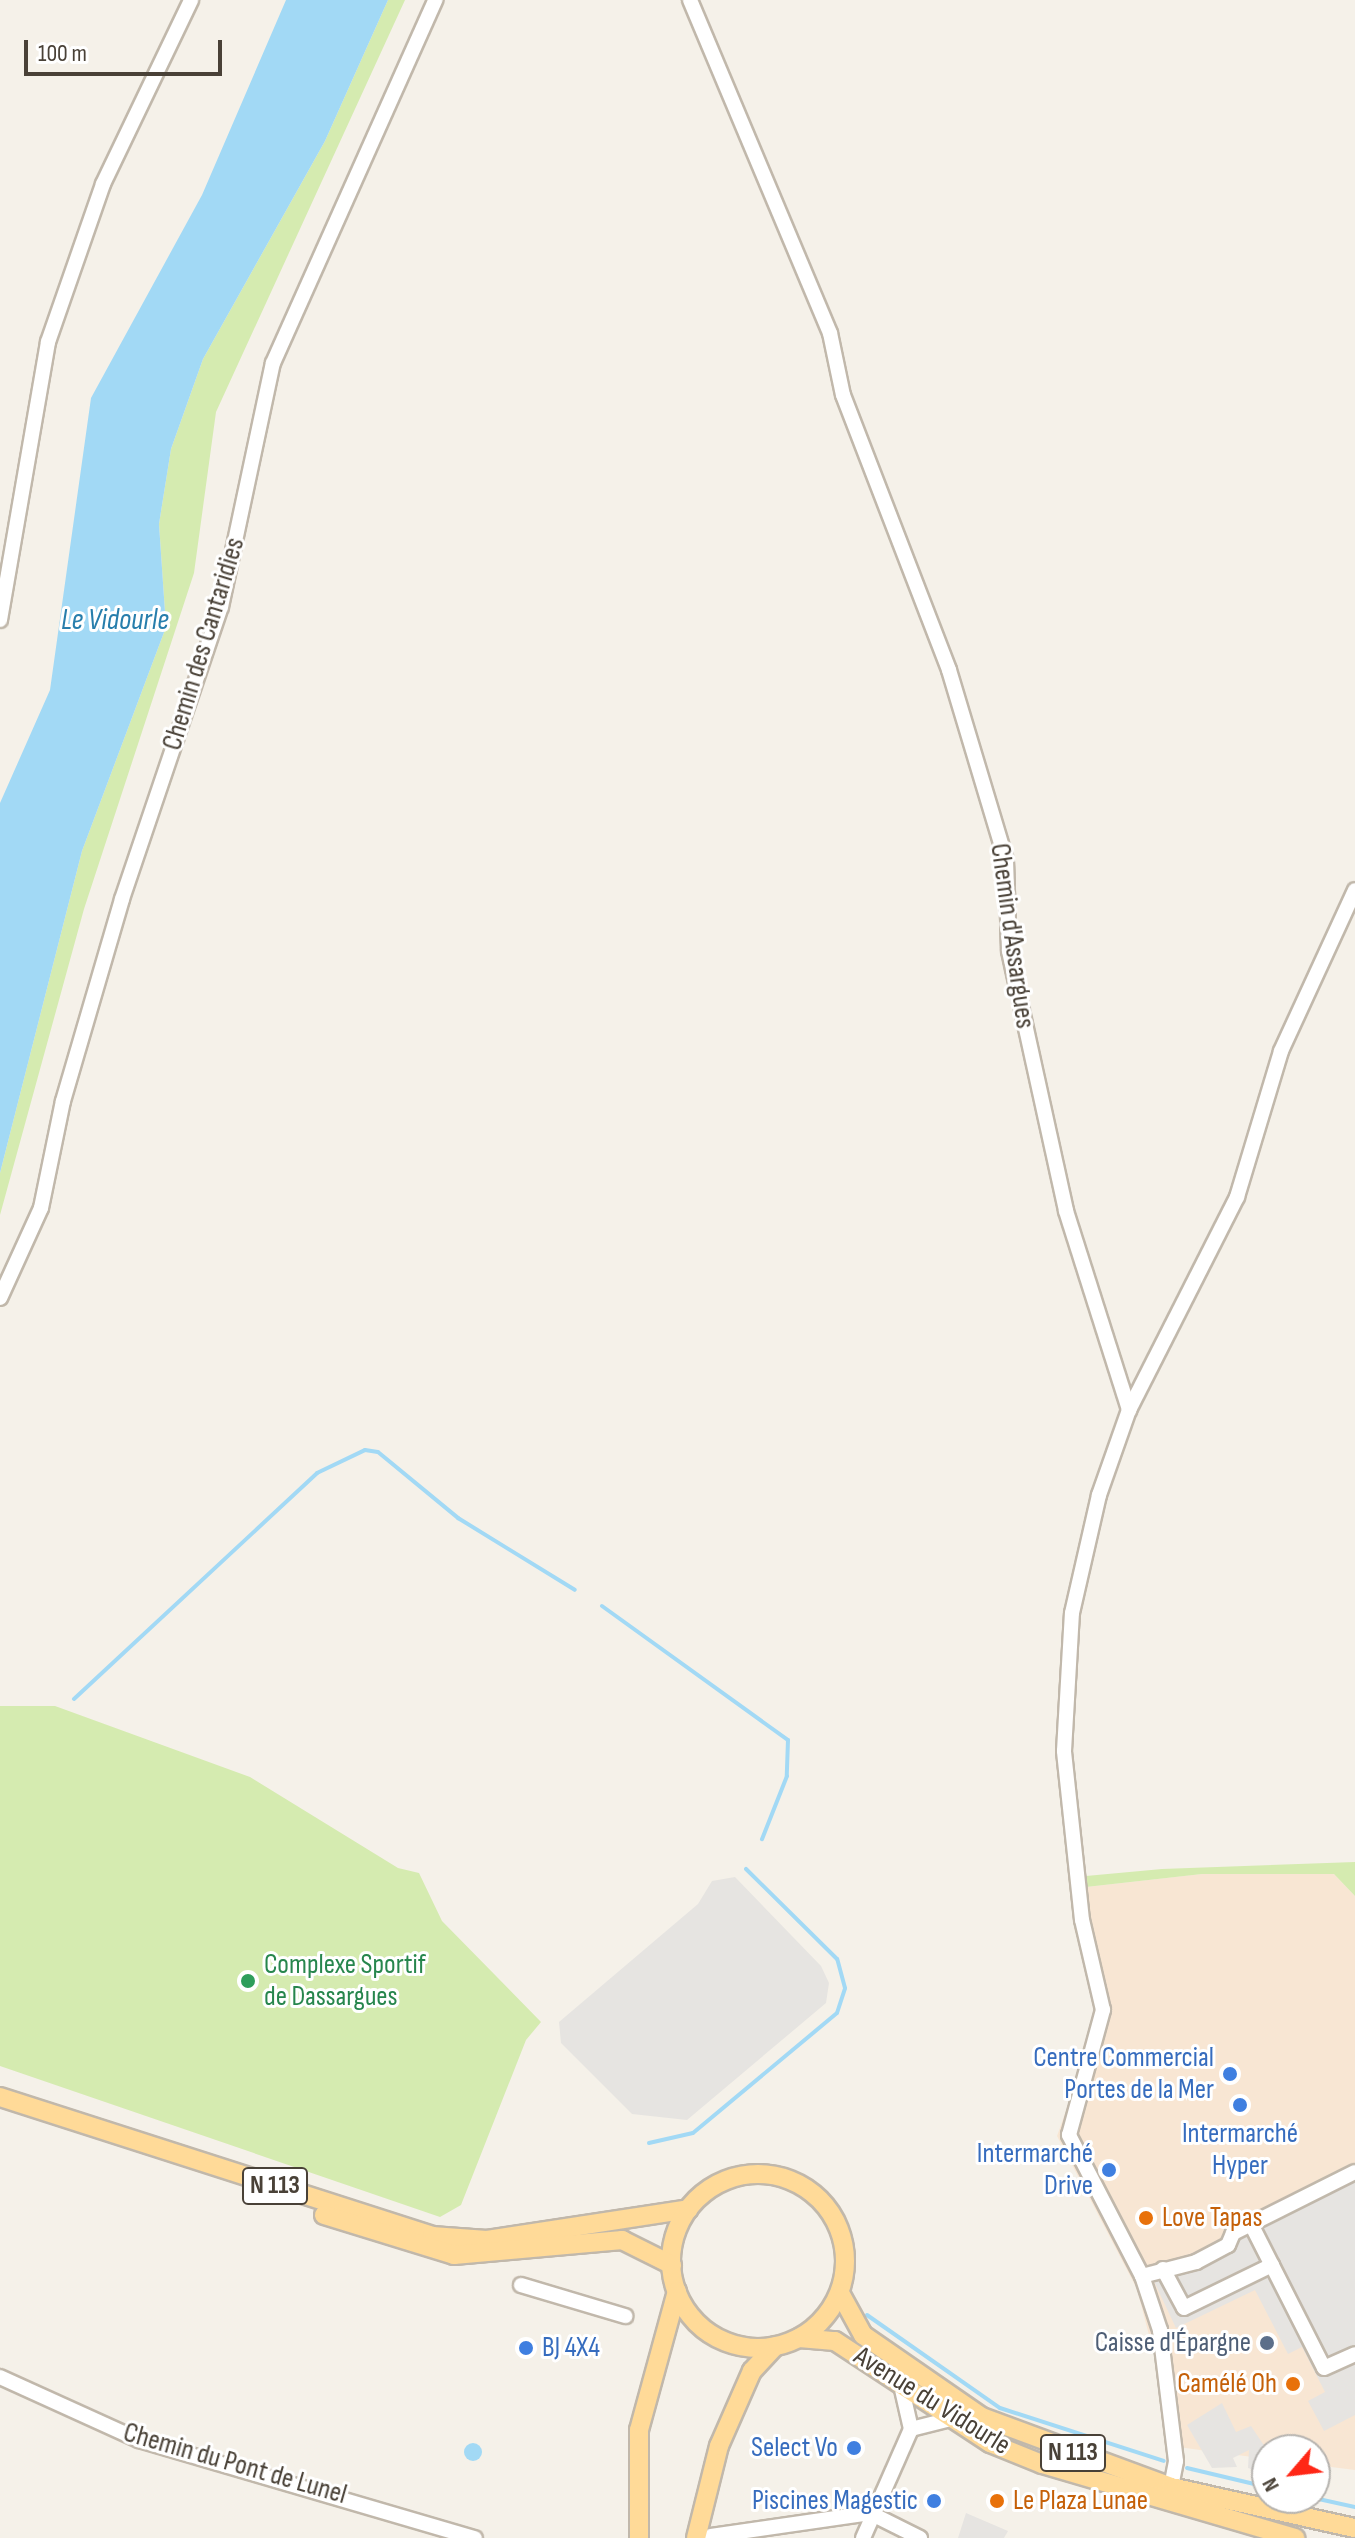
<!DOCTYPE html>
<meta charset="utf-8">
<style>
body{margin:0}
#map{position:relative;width:1355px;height:2538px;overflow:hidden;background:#f5f1e9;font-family:"Sofia Sans Condensed",sans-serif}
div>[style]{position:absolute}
.commercial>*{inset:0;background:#f8e6d3}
.green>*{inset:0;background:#d5ebb0}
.parking>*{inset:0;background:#e6e4e1}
.water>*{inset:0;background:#a2d9f5}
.round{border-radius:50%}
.stream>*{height:4px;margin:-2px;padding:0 2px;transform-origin:2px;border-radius:2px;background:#a2d9f5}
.roads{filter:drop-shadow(2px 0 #c1b8ab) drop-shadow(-2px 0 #c1b8ab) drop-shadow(0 2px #c1b8ab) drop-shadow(0 -2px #c1b8ab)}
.minor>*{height:14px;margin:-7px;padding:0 7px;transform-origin:7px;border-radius:7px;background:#fff}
.major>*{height:18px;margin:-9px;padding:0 9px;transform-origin:9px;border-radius:9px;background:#ffda98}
.major>.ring{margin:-9px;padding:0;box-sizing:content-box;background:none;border:18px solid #ffda98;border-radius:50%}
.dots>*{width:22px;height:22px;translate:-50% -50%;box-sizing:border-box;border:4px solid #fff;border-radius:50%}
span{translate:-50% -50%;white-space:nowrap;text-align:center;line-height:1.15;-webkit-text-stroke:6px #fff;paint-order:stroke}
.shield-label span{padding:2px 6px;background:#fff;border:2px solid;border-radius:6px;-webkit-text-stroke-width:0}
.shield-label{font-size:26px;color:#494137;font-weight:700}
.street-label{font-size:28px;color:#494137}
.leisure-label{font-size:28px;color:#27864d}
.left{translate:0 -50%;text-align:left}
.shop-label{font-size:28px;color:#366cbe}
.right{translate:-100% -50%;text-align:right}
.food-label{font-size:28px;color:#c56008}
.service-label{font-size:28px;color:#4e5e75}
.water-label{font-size:30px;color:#277eac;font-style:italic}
.north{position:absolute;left:1251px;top:2434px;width:80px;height:80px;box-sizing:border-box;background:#fff;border:2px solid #b6b3af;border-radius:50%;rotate:242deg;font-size:22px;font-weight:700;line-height:32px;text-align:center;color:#494137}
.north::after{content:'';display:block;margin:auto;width:28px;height:36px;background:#ff2716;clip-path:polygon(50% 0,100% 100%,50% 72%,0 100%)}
.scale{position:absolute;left:24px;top:40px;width:198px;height:36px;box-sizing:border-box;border:4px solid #494137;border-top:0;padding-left:10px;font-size:24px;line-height:28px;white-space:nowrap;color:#494137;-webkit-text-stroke:6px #fff;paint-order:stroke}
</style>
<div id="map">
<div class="commercial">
<i style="clip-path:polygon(1202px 1874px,1334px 1874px,1355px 1896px,1355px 2470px,1315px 2465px,1315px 2450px,1267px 2450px,1267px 2459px,1178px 2447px,1137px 2289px,1057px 2136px,1097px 2024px,1093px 1984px,1074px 1928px,1086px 1887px)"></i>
</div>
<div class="green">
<i style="clip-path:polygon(388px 0,405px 0,216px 412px,194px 573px,84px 909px,0 1215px,0 1173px,82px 851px,166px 627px,159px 524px,171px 449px,203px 359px,325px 141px)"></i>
<i style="clip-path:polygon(0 1706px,55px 1706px,250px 1777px,398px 1868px,419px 1873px,442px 1921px,541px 2022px,526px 2040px,461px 2205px,440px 2217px,0 2066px)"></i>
<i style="clip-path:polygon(1355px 1862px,1355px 1896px,1334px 1874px,1202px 1874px,1086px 1887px,1086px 1876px,1162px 1869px)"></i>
</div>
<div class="parking">
<i style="clip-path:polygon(735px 1877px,821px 1966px,829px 1983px,826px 2003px,687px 2120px,632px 2114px,561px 2043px,559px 2022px,698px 1904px,712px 1881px)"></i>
<i style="clip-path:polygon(1355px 2172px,1355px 2415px,1324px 2431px,1308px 2401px,1325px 2392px,1302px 2347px,1288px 2354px,1255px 2290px,1176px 2328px,1150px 2273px,1196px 2262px,1233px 2233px)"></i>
<i style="clip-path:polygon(1222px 2403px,1236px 2432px,1251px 2426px,1267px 2450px,1267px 2473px,1248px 2468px,1249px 2450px,1233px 2458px,1237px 2467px,1212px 2468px,1187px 2425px)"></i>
<i style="clip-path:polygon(966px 2513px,1008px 2531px,1004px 2538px,958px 2538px)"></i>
</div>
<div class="water">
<i style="clip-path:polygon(286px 0,388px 0,325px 141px,203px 359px,171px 449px,159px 524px,166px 627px,82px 851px,0 1173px,0 803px,50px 690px,91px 398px,202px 195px)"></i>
<i class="round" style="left:464px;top:2443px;width:18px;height:18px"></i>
</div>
<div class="stream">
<i style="left:602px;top:1606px;width:229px;rotate:35.8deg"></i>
<i style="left:788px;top:1740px;width:36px;rotate:92deg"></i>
<i style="left:787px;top:1776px;width:68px;rotate:111.6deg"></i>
<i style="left:74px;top:1699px;width:332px;rotate:-42.9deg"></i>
<i style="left:317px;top:1473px;width:53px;rotate:-25.6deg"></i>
<i style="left:365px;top:1450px;width:13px;rotate:9deg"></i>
<i style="left:378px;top:1452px;width:104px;rotate:39.5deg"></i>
<i style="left:458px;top:1518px;width:137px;rotate:31.6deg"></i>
<i style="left:649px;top:2143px;width:45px;rotate:-12.8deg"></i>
<i style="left:693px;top:2133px;width:187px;rotate:-39.8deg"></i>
<i style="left:837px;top:2013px;width:26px;rotate:-72deg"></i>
<i style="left:845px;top:1988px;width:30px;rotate:-105deg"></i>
<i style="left:837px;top:1959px;width:128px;rotate:-135.3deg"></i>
<i style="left:867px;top:2315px;width:162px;rotate:35deg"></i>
<i style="left:1000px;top:2408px;width:172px;rotate:17.9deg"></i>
<i style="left:1187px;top:2468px;width:82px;rotate:13.4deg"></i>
<i style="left:1314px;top:2498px;width:42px;rotate:12.4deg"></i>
</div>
<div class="roads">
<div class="minor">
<i style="left:690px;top:0;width:361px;rotate:67.2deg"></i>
<i style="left:830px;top:333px;width:63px;rotate:78.2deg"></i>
<i style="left:843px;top:395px;width:295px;rotate:68.9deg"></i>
<i style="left:949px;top:670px;width:198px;rotate:73.3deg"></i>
<i style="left:1006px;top:860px;width:91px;rotate:88.1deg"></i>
<i style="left:1009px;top:951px;width:266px;rotate:77.6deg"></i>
<i style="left:1066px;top:1211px;width:209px;rotate:72.4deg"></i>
<i style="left:0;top:620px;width:282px;rotate:-80.2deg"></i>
<i style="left:48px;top:342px;width:167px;rotate:-70.8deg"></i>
<i style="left:103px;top:184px;width:204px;rotate:-64.4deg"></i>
<i style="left:0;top:1298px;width:99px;rotate:-65.5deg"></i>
<i style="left:41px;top:1208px;width:109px;rotate:-78.4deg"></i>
<i style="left:63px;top:1101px;width:210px;rotate:-73.7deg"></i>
<i style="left:122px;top:899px;width:308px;rotate:-71.3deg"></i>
<i style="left:221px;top:607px;width:249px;rotate:-78deg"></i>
<i style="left:273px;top:363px;width:398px;rotate:-65.9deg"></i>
<i style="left:1251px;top:2224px;width:161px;rotate:63.1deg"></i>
<i style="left:1324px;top:2368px;width:34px;rotate:-24deg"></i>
<i style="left:1163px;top:2269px;width:44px;rotate:61.7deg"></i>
<i style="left:1184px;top:2308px;width:98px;rotate:-26deg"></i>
<i style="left:1142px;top:2276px;width:56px;rotate:-14.5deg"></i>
<i style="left:1196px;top:2262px;width:36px;rotate:-28deg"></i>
<i style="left:1228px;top:2245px;width:13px;rotate:-67deg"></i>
<i style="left:1233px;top:2233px;width:136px;rotate:-26.6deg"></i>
<i style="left:521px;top:2285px;width:109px;rotate:16.6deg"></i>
<i style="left:0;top:2377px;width:153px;rotate:24.4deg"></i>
<i style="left:139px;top:2440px;width:350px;rotate:16.3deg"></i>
<i style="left:911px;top:2429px;width:41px;rotate:-14deg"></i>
<i style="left:1171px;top:2487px;width:26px;rotate:-79deg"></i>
<i style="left:1176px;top:2461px;width:132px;rotate:-97deg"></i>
<i style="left:1160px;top:2330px;width:57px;rotate:-108.4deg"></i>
<i style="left:1142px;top:2276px;width:159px;rotate:-117.4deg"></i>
<i style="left:1069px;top:2135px;width:130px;rotate:-74.8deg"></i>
<i style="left:1103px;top:2010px;width:92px;rotate:-103.1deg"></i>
<i style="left:1082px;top:1920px;width:170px;rotate:-96.1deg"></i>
<i style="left:1064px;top:1751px;width:138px;rotate:-86.7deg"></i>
<i style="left:1072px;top:1613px;width:121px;rotate:-77.1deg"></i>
<i style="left:1099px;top:1495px;width:90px;rotate:-70.6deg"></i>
<i style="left:1129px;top:1410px;width:239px;rotate:-63.1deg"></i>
<i style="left:1237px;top:1197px;width:152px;rotate:-73.2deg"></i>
<i style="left:1281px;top:1051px;width:177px;rotate:-65.3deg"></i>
<i style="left:870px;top:2513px;width:56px;rotate:26.6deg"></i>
<i style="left:711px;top:2536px;width:161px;rotate:-8.2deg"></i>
<i style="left:863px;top:2538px;width:119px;rotate:-66.2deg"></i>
<i style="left:911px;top:2429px;width:45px;rotate:-102.8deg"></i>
</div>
<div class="major">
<i style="left:0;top:2097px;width:454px;rotate:17.8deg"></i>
<i style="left:432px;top:2236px;width:55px;rotate:4.2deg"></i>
<i style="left:487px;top:2240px;width:204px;rotate:-8.7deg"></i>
<i class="ring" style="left:671px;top:2174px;width:156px;height:156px"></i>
<i style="left:324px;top:2215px;width:136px;rotate:17.1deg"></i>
<i style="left:454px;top:2255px;width:169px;rotate:-5.1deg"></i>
<i style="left:622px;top:2240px;width:56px;rotate:26.6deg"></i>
<i style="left:840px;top:2293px;width:48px;rotate:61.3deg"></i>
<i style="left:863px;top:2335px;width:145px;rotate:34.6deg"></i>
<i style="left:982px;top:2417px;width:202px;rotate:20.3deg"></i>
<i style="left:1171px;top:2487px;width:189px;rotate:12.6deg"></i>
<i style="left:799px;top:2338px;width:36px;rotate:5deg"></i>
<i style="left:835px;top:2341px;width:186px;rotate:33.3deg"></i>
<i style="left:990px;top:2443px;width:56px;rotate:22deg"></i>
<i style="left:1042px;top:2464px;width:264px;rotate:16.3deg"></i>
<i style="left:639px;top:2538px;width:108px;rotate:-90deg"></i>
<i style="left:639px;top:2430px;width:144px;rotate:-74.7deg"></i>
<i style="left:696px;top:2538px;width:95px;rotate:-76deg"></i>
<i style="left:719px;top:2446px;width:82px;rotate:-66.3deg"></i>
<i style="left:752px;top:2371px;width:34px;rotate:-47deg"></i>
</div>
</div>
<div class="dots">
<i style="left:248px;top:1981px;background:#2e9e5b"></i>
<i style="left:1230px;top:2074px;background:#3f7fe0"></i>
<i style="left:1240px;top:2105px;background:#3f7fe0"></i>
<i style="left:1109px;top:2170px;background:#3f7fe0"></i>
<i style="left:1146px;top:2218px;background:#e8710a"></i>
<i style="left:1267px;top:2343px;background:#5c6f8a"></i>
<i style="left:526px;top:2348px;background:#3f7fe0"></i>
<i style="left:1293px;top:2384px;background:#e8710a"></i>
<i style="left:854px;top:2448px;background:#3f7fe0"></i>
<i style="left:934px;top:2501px;background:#3f7fe0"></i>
<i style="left:997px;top:2501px;background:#e8710a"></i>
</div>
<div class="shield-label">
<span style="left:275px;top:2186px">N 113</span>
<span style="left:1073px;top:2453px">N 113</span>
</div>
<div class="street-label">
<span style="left:204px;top:644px;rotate:-73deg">Chemin des Cantaridies</span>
<span style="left:1012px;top:936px;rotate:82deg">Chemin d'Assargues</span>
<span style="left:932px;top:2401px;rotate:32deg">Avenue du Vidourle</span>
<span style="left:235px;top:2464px;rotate:16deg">Chemin du Pont de Lunel</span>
</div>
<div class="leisure-label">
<span class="left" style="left:264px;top:1981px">Complexe Sportif<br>de Dassargues</span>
</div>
<div class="shop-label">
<span class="right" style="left:1214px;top:2074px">Centre Commercial<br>Portes de la Mer</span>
<span style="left:1240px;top:2150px">Intermarché<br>Hyper</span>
<span class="right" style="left:1093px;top:2170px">Intermarché<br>Drive</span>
<span class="left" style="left:542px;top:2348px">BJ 4X4</span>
<span class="right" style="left:838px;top:2448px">Select Vo</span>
<span class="right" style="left:918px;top:2501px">Piscines Magestic</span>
</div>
<div class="food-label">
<span class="left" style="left:1162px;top:2218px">Love Tapas</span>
<span class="right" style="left:1277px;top:2384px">Camélé Oh</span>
<span class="left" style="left:1013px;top:2501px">Le Plaza Lunae</span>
</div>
<div class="service-label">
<span class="right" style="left:1251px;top:2343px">Caisse d'Épargne</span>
</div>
<div class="water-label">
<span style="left:115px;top:620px">Le Vidourle</span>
</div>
<div class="north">N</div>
<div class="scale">100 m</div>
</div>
